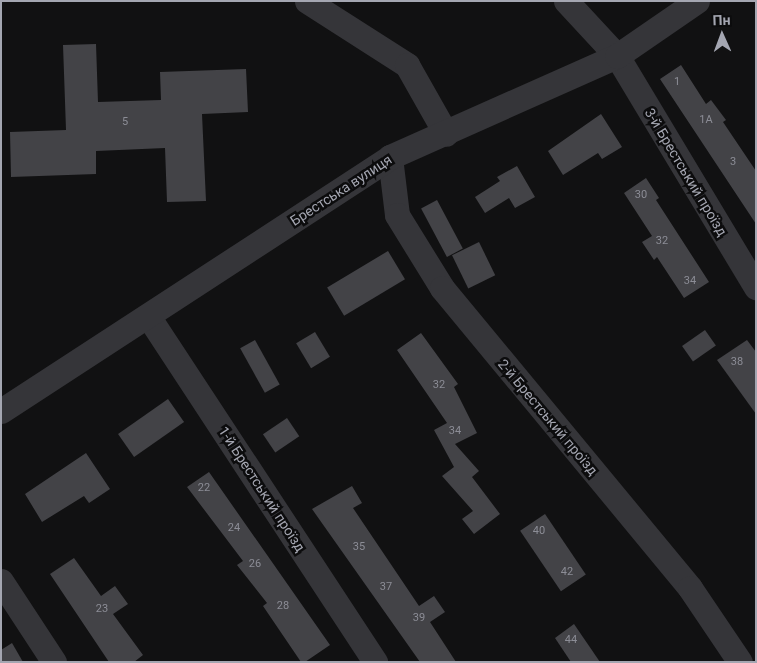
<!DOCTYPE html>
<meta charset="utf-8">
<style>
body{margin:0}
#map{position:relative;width:757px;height:663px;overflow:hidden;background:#111112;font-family:Roboto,sans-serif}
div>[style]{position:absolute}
.building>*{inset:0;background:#434347;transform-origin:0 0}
.minor>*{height:25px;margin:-12.5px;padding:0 12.5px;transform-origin:12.5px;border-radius:12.5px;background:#353539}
span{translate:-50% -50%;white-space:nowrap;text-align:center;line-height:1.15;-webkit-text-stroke:5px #0c0c0d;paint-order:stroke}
.number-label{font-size:11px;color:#8c8d96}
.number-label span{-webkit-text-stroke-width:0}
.street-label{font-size:14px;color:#a4a6b1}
.frame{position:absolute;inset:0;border:2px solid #a4a6b1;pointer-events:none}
.north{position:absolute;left:697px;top:10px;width:50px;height:50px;-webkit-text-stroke:4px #0c0c0d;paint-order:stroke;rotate:358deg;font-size:14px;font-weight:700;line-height:20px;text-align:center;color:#a4a6b1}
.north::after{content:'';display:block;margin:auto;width:18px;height:22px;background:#a4a6b1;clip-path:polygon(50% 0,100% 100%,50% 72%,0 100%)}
</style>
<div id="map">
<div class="building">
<i style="clip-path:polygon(96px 44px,98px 102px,161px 100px,160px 72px,246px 69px,248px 112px,202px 114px,206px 201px,167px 202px,165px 148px,96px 151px,96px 174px,11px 177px,10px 132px,66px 130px,63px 45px)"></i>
<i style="clip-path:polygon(681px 65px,706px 104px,711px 100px,726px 120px,723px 122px,756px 171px,756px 224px,660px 79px)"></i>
<i style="clip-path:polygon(601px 114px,622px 147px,602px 159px,598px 153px,563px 175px,548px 151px)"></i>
<i style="clip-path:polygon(517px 166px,535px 197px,515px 208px,509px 198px,485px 213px,475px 197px,500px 181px,497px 177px)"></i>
<i style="clip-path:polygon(646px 178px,659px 198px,656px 200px,709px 282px,684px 298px,657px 257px,654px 260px,642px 242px,652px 236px,624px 193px)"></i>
<i style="left:437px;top:200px;width:55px;height:18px;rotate:62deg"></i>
<i style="left:479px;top:242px;width:37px;height:30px;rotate:64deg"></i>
<i style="left:388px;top:251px;width:33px;height:71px;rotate:59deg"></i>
<i style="left:705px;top:330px;width:19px;height:28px;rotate:55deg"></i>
<i style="left:315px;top:332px;width:29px;height:22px;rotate:59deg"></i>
<i style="clip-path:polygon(421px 333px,458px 384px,454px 387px,477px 433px,455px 444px,479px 471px,472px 477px,500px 514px,474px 534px,462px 519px,473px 511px,442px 476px,454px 467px,434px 430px,447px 423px,397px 350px)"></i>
<i style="left:255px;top:340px;width:51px;height:17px;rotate:61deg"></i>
<i style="clip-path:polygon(747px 340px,756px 352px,756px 414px,717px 360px)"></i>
<i style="left:168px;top:399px;width:28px;height:61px;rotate:55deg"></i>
<i style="left:287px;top:418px;width:22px;height:29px;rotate:56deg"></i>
<i style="clip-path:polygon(86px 453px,110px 489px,89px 503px,84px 496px,42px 522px,25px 494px)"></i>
<i style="clip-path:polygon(209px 472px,330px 645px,305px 662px,301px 662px,263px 606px,267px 603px,237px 565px,243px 561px,187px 487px)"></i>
<i style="clip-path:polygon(352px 486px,362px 503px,353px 508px,419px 606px,434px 596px,445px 612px,430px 622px,456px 662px,420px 662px,312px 509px)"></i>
<i style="left:545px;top:514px;width:73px;height:30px;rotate:56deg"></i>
<i style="clip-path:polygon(74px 558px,101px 596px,115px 586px,128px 604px,113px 614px,143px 655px,134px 662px,109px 662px,50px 574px)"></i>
<i style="clip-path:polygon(574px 624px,600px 662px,571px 662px,555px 638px)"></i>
<i style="clip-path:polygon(12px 643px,23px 662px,1px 662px,1px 650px)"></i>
</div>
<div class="minor">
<i style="left:307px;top:1px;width:119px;rotate:32.6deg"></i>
<i style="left:407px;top:65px;width:79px;rotate:60.5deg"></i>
<i style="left:566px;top:1px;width:75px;rotate:47.2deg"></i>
<i style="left:617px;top:56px;width:270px;rotate:59deg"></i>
<i style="left:390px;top:157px;width:58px;rotate:83.1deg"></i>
<i style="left:397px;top:215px;width:86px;rotate:58.3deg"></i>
<i style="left:442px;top:288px;width:389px;rotate:50.4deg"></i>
<i style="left:690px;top:588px;width:89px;rotate:56deg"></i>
<i style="left:148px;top:316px;width:414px;rotate:56.7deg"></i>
<i style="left:1px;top:411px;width:465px;rotate:-33.1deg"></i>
<i style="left:390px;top:157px;width:248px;rotate:-24deg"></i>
<i style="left:617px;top:56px;width:97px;rotate:-34.5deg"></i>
<i style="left:1px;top:581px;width:97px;rotate:56.8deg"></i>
</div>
<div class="number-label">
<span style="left:677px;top:82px">1</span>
<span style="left:706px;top:120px">1А</span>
<span style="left:125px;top:122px">5</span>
<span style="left:733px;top:162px">3</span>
<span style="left:641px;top:195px">30</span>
<span style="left:662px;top:241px">32</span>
<span style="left:690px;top:281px">34</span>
<span style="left:737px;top:362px">38</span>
<span style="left:439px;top:385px">32</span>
<span style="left:455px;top:431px">34</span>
<span style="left:204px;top:488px">22</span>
<span style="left:234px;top:528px">24</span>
<span style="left:539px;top:531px">40</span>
<span style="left:359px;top:547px">35</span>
<span style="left:255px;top:564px">26</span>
<span style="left:567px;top:572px">42</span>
<span style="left:386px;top:587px">37</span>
<span style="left:283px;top:606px">28</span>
<span style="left:102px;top:609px">23</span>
<span style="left:419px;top:618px">39</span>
<span style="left:571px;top:640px">44</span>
</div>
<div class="street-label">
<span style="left:686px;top:172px;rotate:59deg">3-й Брестський проїзд</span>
<span style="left:341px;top:190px;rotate:-33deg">Брестська вулиця</span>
<span style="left:548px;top:417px;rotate:50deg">2-й Брестський проїзд</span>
<span style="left:262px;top:489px;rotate:57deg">1-й Брестський проїзд</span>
</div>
<div class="frame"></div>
<div class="north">Пн</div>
</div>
